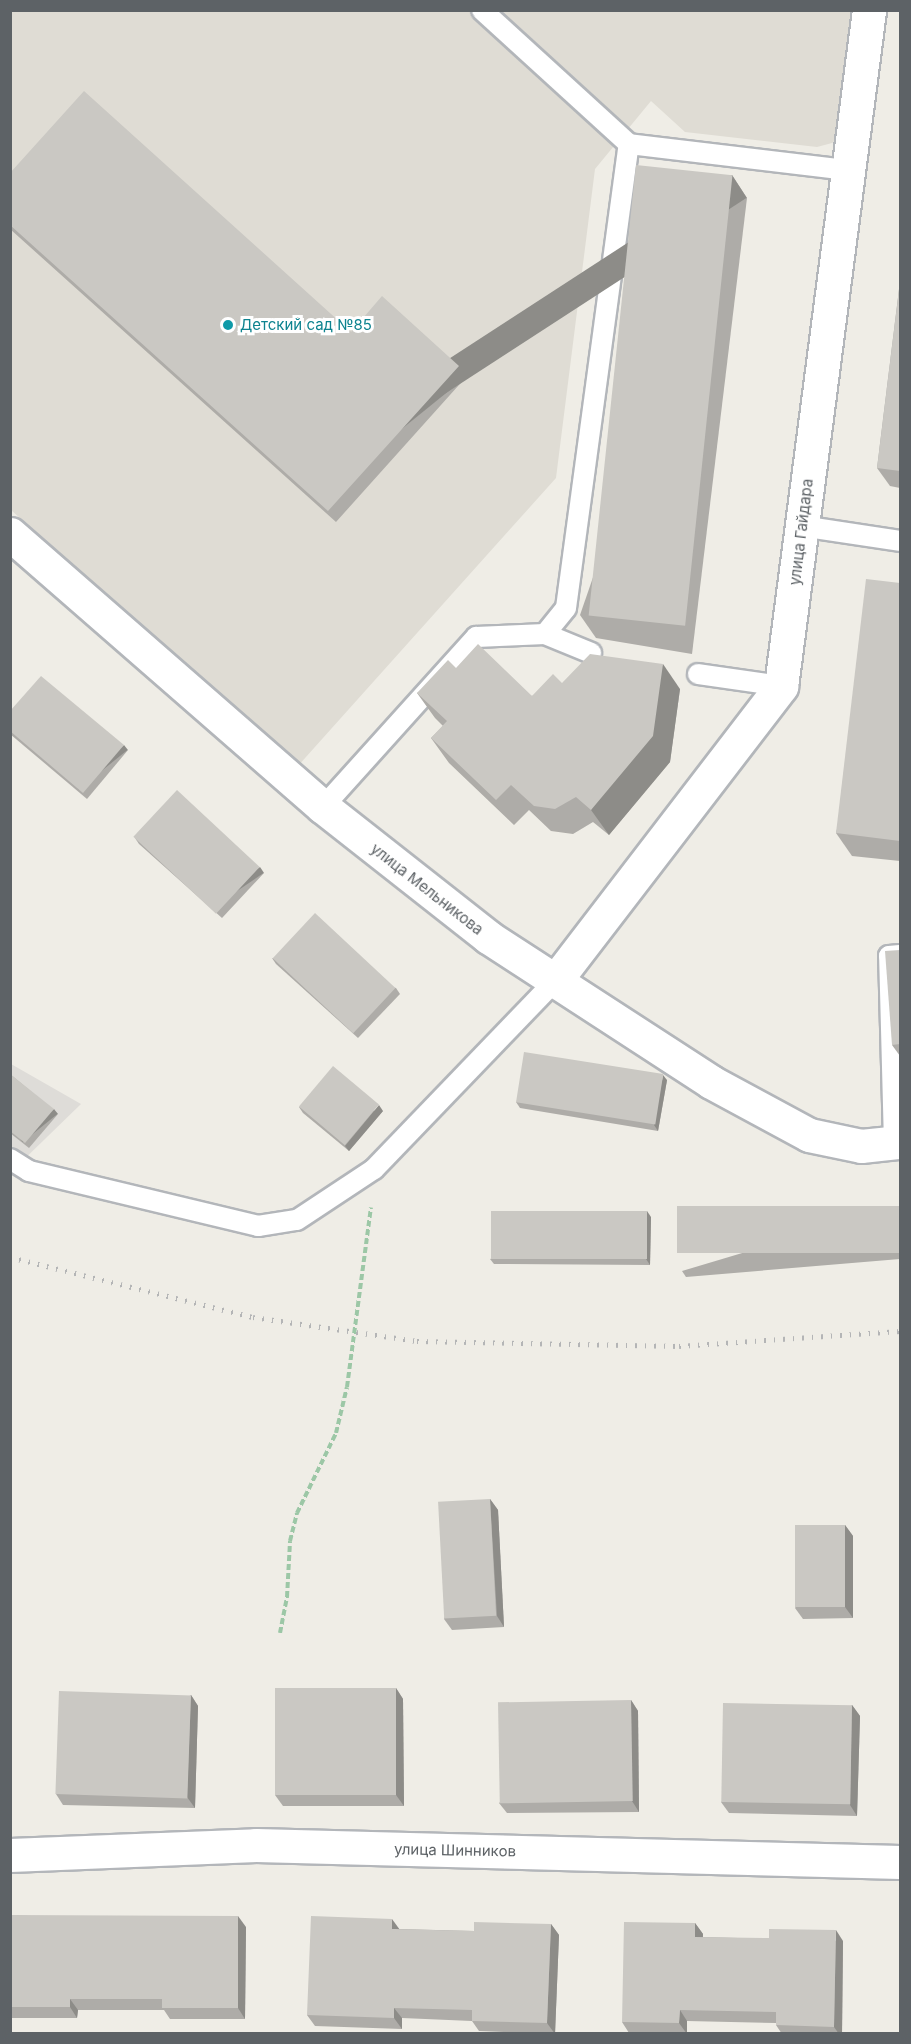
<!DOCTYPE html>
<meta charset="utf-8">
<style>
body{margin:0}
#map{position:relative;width:911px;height:2044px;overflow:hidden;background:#efede6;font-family:Inter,sans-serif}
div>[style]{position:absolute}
.industrial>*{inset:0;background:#dedcd8}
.education>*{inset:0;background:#dfdcd4}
.path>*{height:4px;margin-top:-2px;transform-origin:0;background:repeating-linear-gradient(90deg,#9cc7a6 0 6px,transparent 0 9px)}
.roads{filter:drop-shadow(2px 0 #b3b6ba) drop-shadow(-2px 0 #b3b6ba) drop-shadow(0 2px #b3b6ba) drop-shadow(0 -2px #b3b6ba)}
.lane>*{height:20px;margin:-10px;padding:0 10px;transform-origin:10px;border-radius:10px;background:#fff}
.street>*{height:33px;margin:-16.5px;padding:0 16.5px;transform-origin:16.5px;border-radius:16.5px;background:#fff}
.rail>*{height:4.5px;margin-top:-2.25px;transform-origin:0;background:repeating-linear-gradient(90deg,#b4b5b6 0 1.5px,transparent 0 9.5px)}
.wall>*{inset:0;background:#aeaca8}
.shaded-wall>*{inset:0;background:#8d8c88;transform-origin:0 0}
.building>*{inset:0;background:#cac8c3;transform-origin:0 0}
.dots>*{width:16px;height:16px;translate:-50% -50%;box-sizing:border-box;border:3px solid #fff;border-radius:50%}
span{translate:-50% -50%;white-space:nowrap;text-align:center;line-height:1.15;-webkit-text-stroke:6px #fff;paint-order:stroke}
.culture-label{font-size:15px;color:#0d838f}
.left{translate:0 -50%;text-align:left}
.street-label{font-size:15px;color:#5d6266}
.frame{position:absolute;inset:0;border:12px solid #5d6266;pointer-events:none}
</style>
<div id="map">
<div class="industrial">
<i style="clip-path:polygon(11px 1064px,81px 1104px,11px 1172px)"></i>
</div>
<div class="education">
<i style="clip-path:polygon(11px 11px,857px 11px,841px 136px,832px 143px,817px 147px,685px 132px,651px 101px,595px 169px,556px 478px,297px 767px,11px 510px)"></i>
</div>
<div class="path">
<i style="left:280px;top:1633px;width:37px;rotate:-79deg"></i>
<i style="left:287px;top:1597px;width:56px;rotate:-86.9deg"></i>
<i style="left:290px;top:1541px;width:29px;rotate:-76deg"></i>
<i style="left:297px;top:1513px;width:89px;rotate:-64deg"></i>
<i style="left:336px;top:1433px;width:47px;rotate:-76.6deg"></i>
<i style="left:347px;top:1387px;width:181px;rotate:-82.4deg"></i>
</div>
<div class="roads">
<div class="lane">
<i style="left:482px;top:10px;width:199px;rotate:42.4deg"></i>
<i style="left:629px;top:144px;width:221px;rotate:6.8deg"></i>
<i style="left:801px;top:526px;width:100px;rotate:8.6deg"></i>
<i style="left:545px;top:634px;width:50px;rotate:22.4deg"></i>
<i style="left:698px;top:674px;width:84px;rotate:8.2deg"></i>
<i style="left:323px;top:807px;width:229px;rotate:-48deg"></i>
<i style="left:476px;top:637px;width:69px;rotate:-2.5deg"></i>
<i style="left:545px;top:634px;width:33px;rotate:-51deg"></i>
<i style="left:566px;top:608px;width:468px;rotate:-82.3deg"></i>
<i style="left:894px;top:1143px;width:187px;rotate:-91.5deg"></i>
<i style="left:889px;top:956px;width:11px;rotate:-5deg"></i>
<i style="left:10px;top:1159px;width:22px;rotate:32deg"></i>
<i style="left:29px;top:1171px;width:236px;rotate:13.5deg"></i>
<i style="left:258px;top:1226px;width:39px;rotate:-9deg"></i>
<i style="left:297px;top:1220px;width:92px;rotate:-33.5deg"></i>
<i style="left:374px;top:1169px;width:261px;rotate:-46.1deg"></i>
</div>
<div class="street">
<i style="left:10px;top:534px;width:415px;rotate:41.1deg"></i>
<i style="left:323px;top:807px;width:210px;rotate:38.2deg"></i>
<i style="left:488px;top:937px;width:266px;rotate:33deg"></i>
<i style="left:711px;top:1082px;width:111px;rotate:28.4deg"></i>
<i style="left:809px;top:1135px;width:53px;rotate:11.9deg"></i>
<i style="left:861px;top:1146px;width:39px;rotate:-6deg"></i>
<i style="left:555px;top:981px;width:372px;rotate:-52.5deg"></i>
<i style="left:781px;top:686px;width:682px;rotate:-82.58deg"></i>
<i style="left:10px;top:1855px;width:246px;rotate:-2.3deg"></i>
<i style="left:256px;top:1845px;width:644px;rotate:1.51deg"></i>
</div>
</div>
<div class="rail">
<i style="left:10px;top:1257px;width:250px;rotate:13.9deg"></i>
<i style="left:253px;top:1317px;width:166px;rotate:8.3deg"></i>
<i style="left:417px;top:1341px;width:262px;rotate:1.1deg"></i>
<i style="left:679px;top:1346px;width:222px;rotate:-3.9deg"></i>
</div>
<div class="wall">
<i style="clip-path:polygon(10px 173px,351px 332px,467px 376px,336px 522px,10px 229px)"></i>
<i style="clip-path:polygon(732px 175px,747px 198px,692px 654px,596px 638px,580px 615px)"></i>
<i style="clip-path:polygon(900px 281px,900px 488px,890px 486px,877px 468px)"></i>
<i style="clip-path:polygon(900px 583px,900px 861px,852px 856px,836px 833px)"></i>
<i style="clip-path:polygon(456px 668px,532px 696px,562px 683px,680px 689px,670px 762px,609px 835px,593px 822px,573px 834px,551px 831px,529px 810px,514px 825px,449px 763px,431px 738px,443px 726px,435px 718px,417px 693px)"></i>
<i style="clip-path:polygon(10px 711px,128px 750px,87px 799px,10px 734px)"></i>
<i style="clip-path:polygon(135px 838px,264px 873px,222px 918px,139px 844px)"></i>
<i style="clip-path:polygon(900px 950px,900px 1056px,892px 1045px)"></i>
<i style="clip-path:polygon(272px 958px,396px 988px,400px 994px,358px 1038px,276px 964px)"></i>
<i style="clip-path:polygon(10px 1074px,58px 1114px,29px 1148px,10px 1133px)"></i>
<i style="clip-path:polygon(667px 1080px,658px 1131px,520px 1108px,516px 1102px)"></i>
<i style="clip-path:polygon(299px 1107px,383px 1111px,349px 1151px,303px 1113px)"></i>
<i style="clip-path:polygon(900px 1206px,900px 1259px,686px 1277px,682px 1271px)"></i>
<i style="clip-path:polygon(651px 1217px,650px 1265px,494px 1264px,490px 1259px)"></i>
<i style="clip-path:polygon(490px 1499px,498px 1510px,504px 1627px,452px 1630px,444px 1619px)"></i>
<i style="clip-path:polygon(845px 1525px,853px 1536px,853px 1618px,803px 1619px,795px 1608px)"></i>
<i style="clip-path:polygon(396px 1688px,403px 1699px,404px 1806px,283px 1806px,275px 1795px)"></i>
<i style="clip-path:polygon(191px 1695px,198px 1706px,195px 1808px,63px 1805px,56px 1794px)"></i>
<i style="clip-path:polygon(631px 1700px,638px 1711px,639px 1812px,507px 1813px,499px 1803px)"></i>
<i style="clip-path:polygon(852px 1705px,860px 1716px,857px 1816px,729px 1813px,721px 1802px)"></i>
<i style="clip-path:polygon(10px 1915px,246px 1927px,245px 2019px,170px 2019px,164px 2010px,78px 2010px,77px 2018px,10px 2018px)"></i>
<i style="clip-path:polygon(695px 1923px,703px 1934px,703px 1937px,843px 1941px,842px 2034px,782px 2034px,776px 2025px,776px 2023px,687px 2021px,687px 2034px,629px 2033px,622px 2022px)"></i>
<i style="clip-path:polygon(551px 1924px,559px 1935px,555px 2034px,479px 2031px,472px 2021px,402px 2018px,402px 2029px,315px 2026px,307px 2015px,399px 1929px,474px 1931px)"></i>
</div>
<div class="shaded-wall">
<i style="left:732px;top:175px;width:27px;height:459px;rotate:57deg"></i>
<i style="left:459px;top:366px;width:13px;height:195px;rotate:51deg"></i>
<i style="clip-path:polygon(663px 664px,680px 689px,670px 762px,609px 835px,591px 810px)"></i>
<i style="left:124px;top:745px;width:6px;height:63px;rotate:51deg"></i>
<i style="left:260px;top:867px;width:7px;height:62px;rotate:56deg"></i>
<i style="clip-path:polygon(663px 1075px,667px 1080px,658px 1131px,654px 1125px)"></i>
<i style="clip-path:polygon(379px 1105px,383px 1111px,349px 1151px,345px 1146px)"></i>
<i style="left:54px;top:1109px;width:6px;height:45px;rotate:51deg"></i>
<i style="clip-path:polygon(647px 1211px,651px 1217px,650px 1265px,646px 1259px)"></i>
<i style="clip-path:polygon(490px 1499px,498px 1510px,504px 1627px,497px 1616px)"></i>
<i style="clip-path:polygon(845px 1525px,853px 1536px,853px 1618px,845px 1607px)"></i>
<i style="clip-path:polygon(396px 1688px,403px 1699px,404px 1806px,396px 1795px)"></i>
<i style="clip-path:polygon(191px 1695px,198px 1706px,195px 1808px,187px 1797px)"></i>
<i style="clip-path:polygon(631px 1700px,638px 1711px,639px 1812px,632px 1801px)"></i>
<i style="clip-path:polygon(852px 1705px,860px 1716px,857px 1816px,850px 1805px)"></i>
<i style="clip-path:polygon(238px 1916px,246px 1927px,245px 2019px,238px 2008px)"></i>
<i style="clip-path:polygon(392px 1919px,400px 1930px,392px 1929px)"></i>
<i style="clip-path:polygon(695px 1923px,703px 1934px,702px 1948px,695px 1937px)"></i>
<i style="clip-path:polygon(551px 1924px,559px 1935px,555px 2034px,547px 2023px)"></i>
<i style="clip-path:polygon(836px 1930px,843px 1941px,842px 2034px,839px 2034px,834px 2027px)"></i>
<i style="clip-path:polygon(70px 1999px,78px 2010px,77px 2018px,70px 2007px)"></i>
<i style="clip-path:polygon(394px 2008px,402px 2018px,402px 2029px,394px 2018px)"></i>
<i style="clip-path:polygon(680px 2010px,687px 2021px,687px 2034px,679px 2023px)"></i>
</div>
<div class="building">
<i style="clip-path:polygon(84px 91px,351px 332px,382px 296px,459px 366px,328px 511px,10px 225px,10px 173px)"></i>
<i style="left:636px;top:165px;width:97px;height:453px;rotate:6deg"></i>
<i style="clip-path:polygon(900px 281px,900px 471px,877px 468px)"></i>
<i style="clip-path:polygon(866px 579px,900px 583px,900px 841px,836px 833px)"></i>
<i style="clip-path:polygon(478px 644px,532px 696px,553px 674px,562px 683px,590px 654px,663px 664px,653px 736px,591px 810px,576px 797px,555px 809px,534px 806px,511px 785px,496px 800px,431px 738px,447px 721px,417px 693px,448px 660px,456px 668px)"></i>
<i style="clip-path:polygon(41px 676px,124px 745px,83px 793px,10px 731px,10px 711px)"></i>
<i style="left:177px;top:790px;width:113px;height:64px;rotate:43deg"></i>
<i style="left:315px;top:913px;width:110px;height:62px;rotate:43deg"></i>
<i style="clip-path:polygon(900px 950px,900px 1044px,892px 1045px,885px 951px)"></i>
<i style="left:524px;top:1052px;width:141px;height:51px;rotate:9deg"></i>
<i style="left:333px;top:1066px;width:60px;height:53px;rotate:40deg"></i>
<i style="clip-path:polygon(10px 1074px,54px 1109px,25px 1143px,10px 1131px)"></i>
<i style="left:900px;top:1206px;width:47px;height:223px;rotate:90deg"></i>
<i style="left:491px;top:1211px;width:156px;height:48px"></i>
<i style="left:490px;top:1499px;width:117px;height:52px;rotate:87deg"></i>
<i style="left:845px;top:1525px;width:82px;height:50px;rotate:90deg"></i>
<i style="left:396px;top:1688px;width:107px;height:121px;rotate:90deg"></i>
<i style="left:59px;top:1691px;width:132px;height:103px;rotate:2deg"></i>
<i style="left:631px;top:1700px;width:101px;height:133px;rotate:89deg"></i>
<i style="left:723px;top:1703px;width:129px;height:99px;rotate:1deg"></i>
<i style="clip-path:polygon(10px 1915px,238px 1916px,238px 2008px,162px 2008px,162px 1999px,70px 1999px,70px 2007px,10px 2007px)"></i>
<i style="clip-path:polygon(311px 1916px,392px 1919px,392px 1929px,474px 1931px,474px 1922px,551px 1924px,547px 2023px,472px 2021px,472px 2010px,394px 2008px,394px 2018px,307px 2015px)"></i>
<i style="clip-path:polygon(624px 1922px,695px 1923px,695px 1937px,769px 1938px,769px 1929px,836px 1930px,834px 2027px,776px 2025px,776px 2012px,680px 2010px,679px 2023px,622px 2022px)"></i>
</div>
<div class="dots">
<i style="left:228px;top:325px;background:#0f9aa8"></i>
</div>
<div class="culture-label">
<span class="left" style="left:240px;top:325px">Детский сад №85</span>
</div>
<div class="street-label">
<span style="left:801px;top:532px;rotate:-83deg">улица Гайдара</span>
<span style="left:427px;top:889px;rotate:38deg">улица Мельникова</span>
<span style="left:455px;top:1850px;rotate:1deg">улица Шинников</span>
</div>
<div class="frame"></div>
</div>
